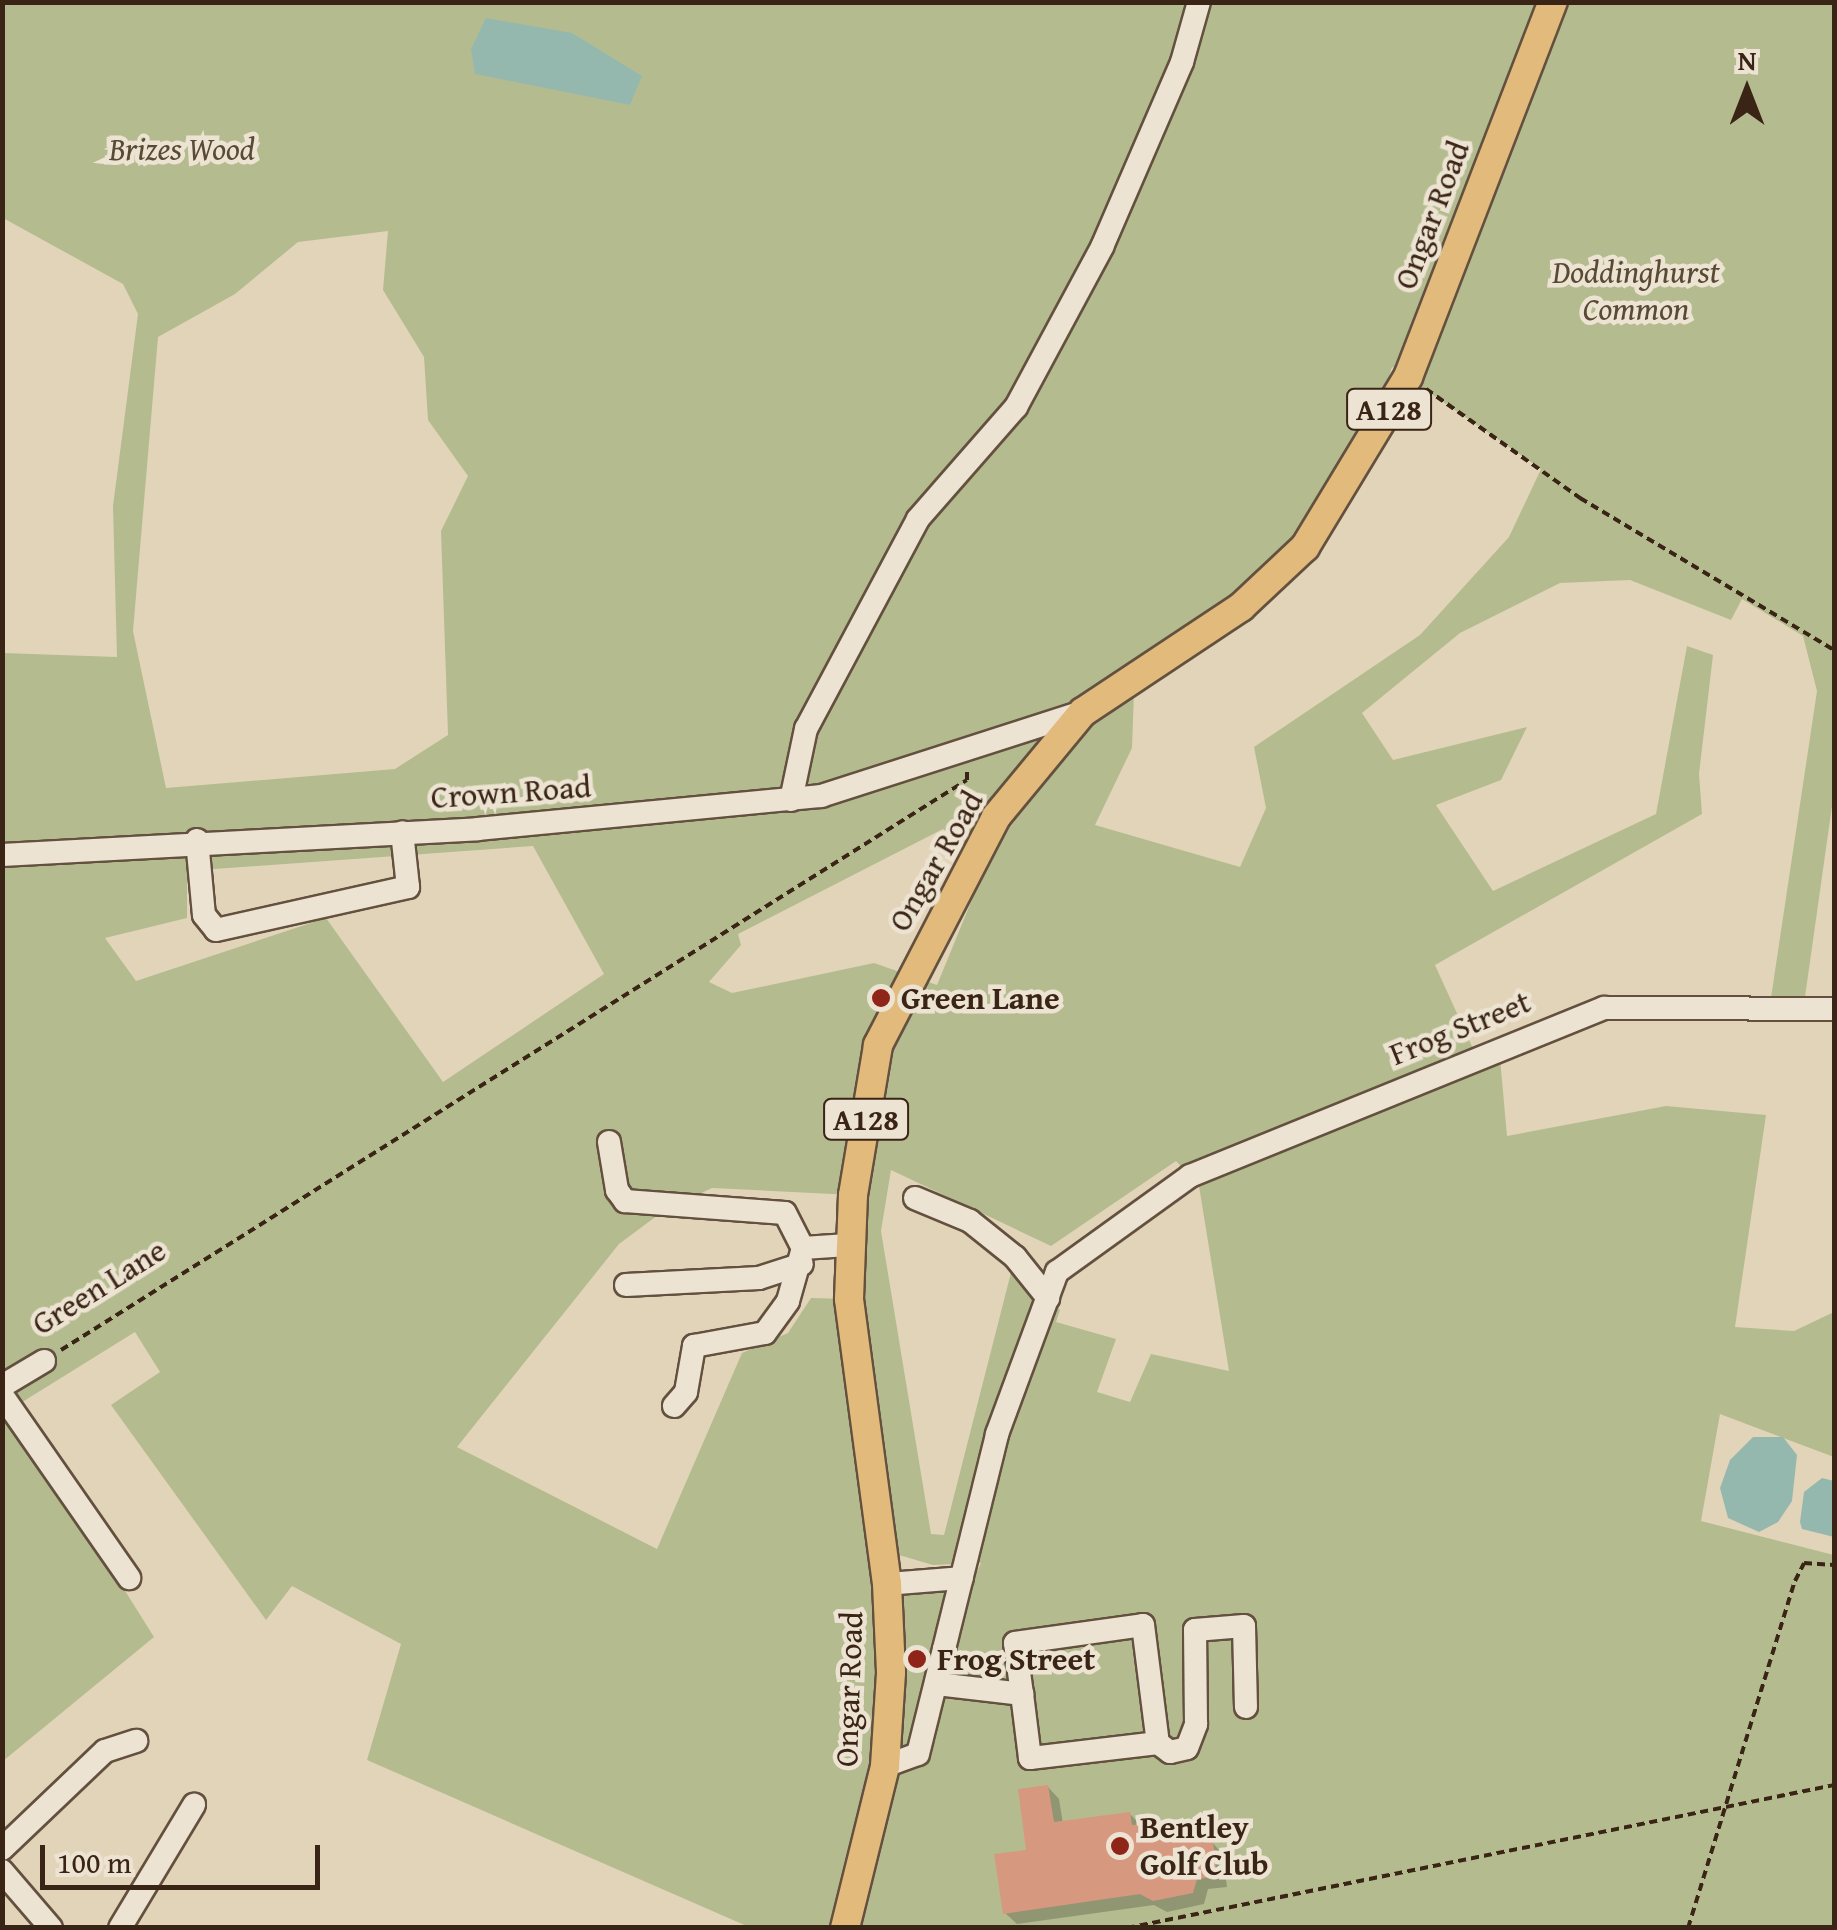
<!DOCTYPE html>
<style>
body{margin:0}
#map{position:relative;width:1837px;height:1930px;overflow:hidden;background:#e2d4b9;font-family:"Gentium Book Plus",serif}
div>[style]{position:absolute}
.green>*{inset:0;background:#b4bc8f}
.water>*{inset:0;background:#95b8ae}
.shadow>*{inset:0;background:#0003}
.building>*{inset:0;background:#d79880}
.path>*{height:4px;margin-top:-2px;transform-origin:0;background:repeating-linear-gradient(90deg,#3a2416 0 8px,transparent 0 13px)}
.roads{filter:drop-shadow(2px 0 #64503f) drop-shadow(-2px 0 #64503f) drop-shadow(0 2px #64503f) drop-shadow(0 -2px #64503f)}
.minor>*{height:22px;margin:-11px;padding:0 11px;transform-origin:11px;border-radius:11px;background:#ece3d2}
.major>*{height:28px;margin:-14px;padding:0 14px;transform-origin:14px;border-radius:14px;background:#e1ba7c}
.dots>*{width:28px;height:28px;translate:-50% -50%;box-sizing:border-box;border:5px solid #ece3d2;border-radius:50%}
span{translate:-50% -50%;white-space:nowrap;text-align:center;line-height:1.15;-webkit-text-stroke:9px #ece3d2;paint-order:stroke}
.shield-label span{padding:2px 8px;background:#ece3d2;border:2px solid;border-radius:8px;-webkit-text-stroke-width:0}
.shield-label{font-size:30px;color:#3a2416;font-weight:700}
.park-label{font-size:32px;color:#584a34;font-style:italic}
.street-label{font-size:32px;color:#3a2416}
.poi-label{font-size:32px;color:#3a2416;font-weight:700}
.left{translate:0 -50%;text-align:left}
.frame{position:absolute;inset:0;border:5px solid #3a2416;pointer-events:none}
.north{position:absolute;left:1697px;top:40px;width:100px;height:100px;-webkit-text-stroke:8px #ece3d2;paint-order:stroke;rotate:0deg;font-size:28px;font-weight:700;line-height:40px;text-align:center;color:#3a2416}
.north::after{content:'';display:block;margin:auto;width:35px;height:45px;background:#3a2416;clip-path:polygon(50% 0,100% 100%,50% 72%,0 100%)}
.scale{position:absolute;left:40px;top:1845px;width:280px;height:45px;box-sizing:border-box;border:5px solid #3a2416;border-top:0;padding-left:12px;font-size:30px;line-height:35px;white-space:nowrap;color:#3a2416;-webkit-text-stroke:8px #ece3d2;paint-order:stroke}
</style>
<div id="map">
<div class="green">
<i style="clip-path:polygon(evenodd,3px 3px,1834px 3px,1834px 792px,1803px 1011px,1769px 1011px,1817px 691px,1803px 636px,1742px 599px,1731px 620px,1630px 580px,1560px 583px,1460px 633px,1362px 713px,1393px 760px,1527px 727px,1501px 780px,1436px 805px,1493px 891px,1656px 814px,1687px 646px,1713px 655px,1699px 774px,1702px 814px,1435px 965px,1480px 1064px,1500px 1058px,1507px 1136px,1666px 1106px,1766px 1115px,1735px 1327px,1794px 1331px,1834px 1312px,1834px 1457px,1720px 1414px,1701px 1521px,1834px 1555px,1834px 1927px,749px 1927px,367px 1760px,401px 1644px,292px 1586px,266px 1620px,111px 1405px,160px 1372px,135px 1332px,11px 1409px,154px 1637px,3px 1761px,3px 653px,117px 657px,113px 506px,138px 314px,123px 284px,3px 218px,3px 3px,388px 231px,383px 290px,424px 357px,428px 420px,468px 476px,441px 531px,448px 735px,395px 769px,166px 788px,133px 631px,158px 337px,235px 294px,298px 242px,388px 231px,3px 3px,1392px 367px,1541px 469px,1509px 537px,1420px 635px,1254px 747px,1266px 808px,1240px 867px,1095px 825px,1132px 748px,1134px 692px,1305px 547px,1370px 440px,1392px 367px,3px 3px,943px 829px,989px 858px,937px 985px,874px 963px,732px 993px,709px 982px,741px 945px,738px 934px,943px 829px,3px 3px,533px 846px,604px 974px,443px 1082px,326px 918px,136px 981px,105px 938px,187px 918px,187px 871px,533px 846px,3px 3px,1176px 1161px,1199px 1186px,1229px 1371px,1151px 1354px,1130px 1402px,1097px 1392px,1116px 1339px,1056px 1322px,1060px 1310px,1015px 1257px,944px 1535px,931px 1534px,881px 1231px,891px 1170px,1051px 1246px,1176px 1161px,3px 3px,712px 1188px,852px 1195px,849px 1299px,811px 1298px,788px 1333px,742px 1353px,657px 1549px,457px 1447px,619px 1244px,662px 1212px,712px 1188px,3px 3px,882px 1550px,933px 1565px,981px 1563px,963px 1601px,936px 1582px,887px 1584px,882px 1550px)"></i>
</div>
<div class="water">
<i style="clip-path:polygon(486px 18px,572px 33px,642px 76px,630px 105px,475px 74px,471px 49px)"></i>
<i style="clip-path:polygon(1753px 1437px,1783px 1437px,1797px 1455px,1792px 1501px,1778px 1522px,1759px 1532px,1728px 1518px,1720px 1488px,1730px 1460px)"></i>
<i style="clip-path:polygon(1822px 1478px,1834px 1481px,1834px 1537px,1802px 1529px,1800px 1522px,1804px 1492px)"></i>
</div>
<div class="shadow">
<i style="clip-path:polygon(1048px 1787px,1059px 1799px,1063px 1824px,1130px 1814px,1142px 1827px,1198px 1825px,1223px 1855px,1227px 1887px,1208px 1889px,1204px 1904px,1167px 1912px,1154px 1905px,1017px 1924px,1005px 1913px)"></i>
</div>
<div class="building">
<i style="clip-path:polygon(1048px 1785px,1054px 1822px,1130px 1812px,1132px 1825px,1199px 1822px,1202px 1843px,1213px 1841px,1217px 1876px,1197px 1879px,1193px 1893px,1153px 1901px,1140px 1894px,1003px 1914px,994px 1854px,1026px 1850px,1018px 1789px)"></i>
</div>
<div class="path">
<i style="left:1426px;top:389px;width:189px;rotate:35.3deg"></i>
<i style="left:1580px;top:498px;width:296px;rotate:30.9deg"></i>
<i style="left:61px;top:1350px;width:1070px;rotate:-32.18deg"></i>
<i style="left:967px;top:780px;width:10px;rotate:-90deg"></i>
<i style="left:1127px;top:1928px;width:721px;rotate:-11.43deg"></i>
<i style="left:1688px;top:1928px;width:363px;rotate:-72.9deg"></i>
<i style="left:1795px;top:1581px;width:20px;rotate:-63deg"></i>
<i style="left:1804px;top:1563px;width:30px;rotate:4deg"></i>
</div>
<div class="roads">
<div class="minor">
<i style="left:791px;top:800px;width:73px;rotate:-78.1deg"></i>
<i style="left:806px;top:729px;width:238px;rotate:-61.9deg"></i>
<i style="left:918px;top:519px;width:149px;rotate:-48.8deg"></i>
<i style="left:1016px;top:407px;width:182px;rotate:-61.7deg"></i>
<i style="left:1102px;top:247px;width:202px;rotate:-66.6deg"></i>
<i style="left:1182px;top:62px;width:62px;rotate:-74.2deg"></i>
<i style="left:197px;top:840px;width:75px;rotate:84.7deg"></i>
<i style="left:204px;top:915px;width:19px;rotate:51deg"></i>
<i style="left:216px;top:930px;width:197px;rotate:-12.6deg"></i>
<i style="left:408px;top:887px;width:55px;rotate:-96.2deg"></i>
<i style="left:2px;top:855px;width:477px;rotate:-3.1deg"></i>
<i style="left:478px;top:829px;width:345px;rotate:-5.5deg"></i>
<i style="left:821px;top:796px;width:275px;rotate:-17.8deg"></i>
<i style="left:609px;top:1142px;width:49px;rotate:80.5deg"></i>
<i style="left:617px;top:1190px;width:14px;rotate:54deg"></i>
<i style="left:625px;top:1201px;width:160px;rotate:4.3deg"></i>
<i style="left:785px;top:1213px;width:39px;rotate:63deg"></i>
<i style="left:915px;top:1198px;width:60px;rotate:22.7deg"></i>
<i style="left:970px;top:1221px;width:58px;rotate:38.7deg"></i>
<i style="left:1015px;top:1257px;width:53px;rotate:51.2deg"></i>
<i style="left:626px;top:1285px;width:133px;rotate:-3deg"></i>
<i style="left:759px;top:1278px;width:45px;rotate:-18deg"></i>
<i style="left:2px;top:1386px;width:49px;rotate:-30.8deg"></i>
<i style="left:2px;top:1395px;width:223px;rotate:55.2deg"></i>
<i style="left:674px;top:1406px;width:18px;rotate:-49deg"></i>
<i style="left:686px;top:1392px;width:47px;rotate:-80.1deg"></i>
<i style="left:694px;top:1346px;width:72px;rotate:-10.4deg"></i>
<i style="left:765px;top:1333px;width:39px;rotate:-54deg"></i>
<i style="left:788px;top:1301px;width:55px;rotate:-74.2deg"></i>
<i style="left:803px;top:1248px;width:45px;rotate:-3.8deg"></i>
<i style="left:887px;top:1584px;width:75px;rotate:-4.6deg"></i>
<i style="left:937px;top:1684px;width:86px;rotate:6.7deg"></i>
<i style="left:1022px;top:1694px;width:51px;rotate:-97.8deg"></i>
<i style="left:1015px;top:1643px;width:129px;rotate:-8deg"></i>
<i style="left:1143px;top:1625px;width:119px;rotate:82.8deg"></i>
<i style="left:1158px;top:1743px;width:129px;rotate:173.3deg"></i>
<i style="left:1030px;top:1758px;width:64px;rotate:-97.1deg"></i>
<i style="left:1158px;top:1743px;width:15px;rotate:37deg"></i>
<i style="left:1170px;top:1752px;width:17px;rotate:-13deg"></i>
<i style="left:1187px;top:1748px;width:26px;rotate:-69deg"></i>
<i style="left:1196px;top:1724px;width:94px;rotate:-90.6deg"></i>
<i style="left:1195px;top:1630px;width:49px;rotate:-4.7deg"></i>
<i style="left:1244px;top:1626px;width:81px;rotate:88.6deg"></i>
<i style="left:885px;top:1766px;width:35px;rotate:-20deg"></i>
<i style="left:918px;top:1754px;width:330px;rotate:-76.1deg"></i>
<i style="left:997px;top:1434px;width:173px;rotate:-69.7deg"></i>
<i style="left:1057px;top:1272px;width:164px;rotate:-35.8deg"></i>
<i style="left:1190px;top:1176px;width:447px;rotate:-22.1deg"></i>
<i style="left:1604px;top:1008px;width:230px;rotate:0.2deg"></i>
<i style="left:2px;top:1849px;width:142px;rotate:-43.6deg"></i>
<i style="left:105px;top:1751px;width:33px;rotate:-18deg"></i>
<i style="left:2px;top:1871px;width:75px;rotate:49.3deg"></i>
<i style="left:120px;top:1928px;width:144px;rotate:-59deg"></i>
</div>
<div class="major">
<i style="left:845px;top:1928px;width:167px;rotate:-76.1deg"></i>
<i style="left:885px;top:1766px;width:94px;rotate:-86.3deg"></i>
<i style="left:891px;top:1672px;width:88px;rotate:-92.6deg"></i>
<i style="left:887px;top:1584px;width:288px;rotate:-97.6deg"></i>
<i style="left:849px;top:1299px;width:104px;rotate:-87.8deg"></i>
<i style="left:853px;top:1195px;width:152px;rotate:-80.5deg"></i>
<i style="left:878px;top:1045px;width:257px;rotate:-62.6deg"></i>
<i style="left:996px;top:817px;width:136px;rotate:-50.4deg"></i>
<i style="left:1083px;top:712px;width:190px;rotate:-33.6deg"></i>
<i style="left:1241px;top:607px;width:88px;rotate:-43.2deg"></i>
<i style="left:1305px;top:547px;width:199px;rotate:-58.8deg"></i>
<i style="left:1408px;top:377px;width:402px;rotate:-68.9deg"></i>
</div>
</div>
<div class="dots">
<i style="left:881px;top:998px;background:#8f2418"></i>
<i style="left:917px;top:1659px;background:#8f2418"></i>
<i style="left:1120px;top:1846px;background:#8f2418"></i>
</div>
<div class="shield-label">
<span style="left:1389px;top:409px">A128</span>
<span style="left:866px;top:1119px">A128</span>
</div>
<div class="park-label">
<span style="left:182px;top:149px">Brizes Wood</span>
<span style="left:1636px;top:291px">Doddinghurst<br>Common</span>
</div>
<div class="street-label">
<span style="left:1432px;top:215px;rotate:-69deg">Ongar Road</span>
<span style="left:511px;top:792px;rotate:-4deg">Crown Road</span>
<span style="left:936px;top:861px;rotate:-60deg">Ongar Road</span>
<span style="left:1460px;top:1028px;rotate:-22deg">Frog Street</span>
<span style="left:99px;top:1287px;rotate:-32deg">Green Lane</span>
<span style="left:849px;top:1689px;rotate:-88deg">Ongar Road</span>
</div>
<div class="poi-label">
<span class="left" style="left:901px;top:998px">Green Lane</span>
<span class="left" style="left:937px;top:1659px">Frog Street</span>
<span class="left" style="left:1140px;top:1846px">Bentley<br>Golf Club</span>
</div>
<div class="frame"></div>
<div class="north">N</div>
<div class="scale">100 m</div>
</div>
